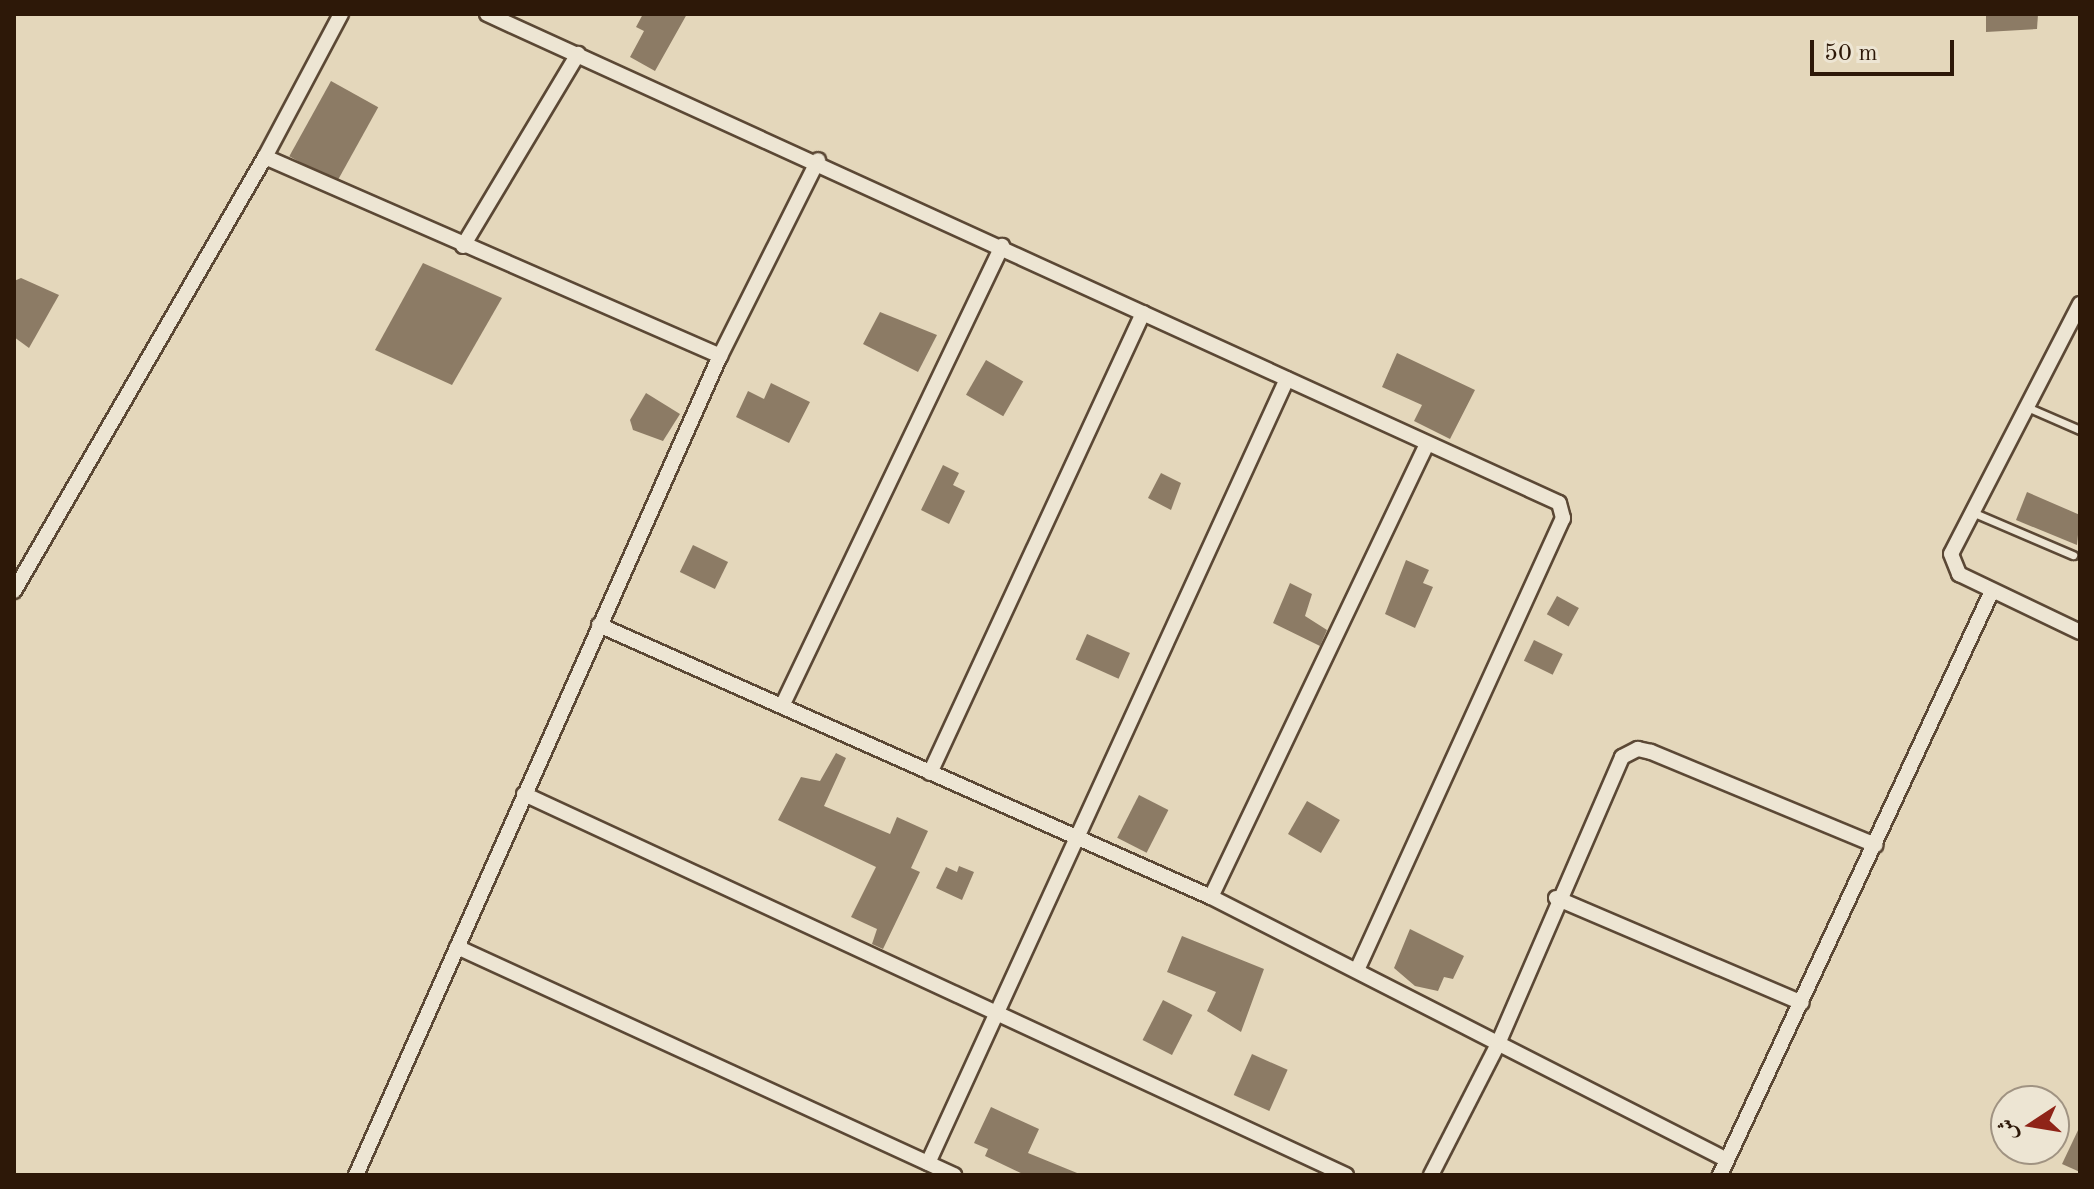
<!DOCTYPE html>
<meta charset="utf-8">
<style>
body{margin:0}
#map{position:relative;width:2094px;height:1189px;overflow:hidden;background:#e4d7bb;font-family:"Old Standard TT",Amiri,serif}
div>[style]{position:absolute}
.building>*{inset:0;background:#8c7b65;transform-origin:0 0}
.roads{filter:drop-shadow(2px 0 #5b4835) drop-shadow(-2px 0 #5b4835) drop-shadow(0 2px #5b4835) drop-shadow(0 -2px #5b4835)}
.service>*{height:7px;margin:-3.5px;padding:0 3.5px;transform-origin:3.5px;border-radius:3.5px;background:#ede5d3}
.minor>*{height:14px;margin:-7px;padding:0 7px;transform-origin:7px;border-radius:7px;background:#ede5d3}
span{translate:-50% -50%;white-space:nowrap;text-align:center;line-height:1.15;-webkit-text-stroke:6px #ede5d3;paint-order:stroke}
.frame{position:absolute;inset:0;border:16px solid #2d1808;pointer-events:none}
.north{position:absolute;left:1990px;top:1085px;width:80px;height:80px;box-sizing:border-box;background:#ede5d3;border:2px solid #a09382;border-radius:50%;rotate:258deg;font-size:22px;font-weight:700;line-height:32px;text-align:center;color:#2d1808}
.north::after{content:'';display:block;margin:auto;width:28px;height:36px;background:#8f2418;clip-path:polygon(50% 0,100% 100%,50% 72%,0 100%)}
.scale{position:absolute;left:1810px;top:40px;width:144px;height:36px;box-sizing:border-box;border:4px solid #2d1808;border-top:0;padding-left:10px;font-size:24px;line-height:28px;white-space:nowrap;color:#2d1808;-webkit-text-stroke:6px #ede5d3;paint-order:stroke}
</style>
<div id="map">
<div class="building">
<i style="clip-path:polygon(643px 14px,687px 14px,655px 71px,630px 57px,644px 31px,636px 27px)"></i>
<i style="clip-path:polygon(1986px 14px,2038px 14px,2037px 29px,1986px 32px)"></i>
<i style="left:331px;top:81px;width:54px;height:86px;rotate:29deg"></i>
<i style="clip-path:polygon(423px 263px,502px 298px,452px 385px,375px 350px)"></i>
<i style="clip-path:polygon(21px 278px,59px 295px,29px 348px,14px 337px,14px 281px)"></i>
<i style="clip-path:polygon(880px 312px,937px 335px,918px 372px,863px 344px)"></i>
<i style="clip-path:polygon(1397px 353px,1475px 390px,1450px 439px,1414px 421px,1422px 405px,1382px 387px)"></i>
<i style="left:986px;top:360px;width:43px;height:40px;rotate:30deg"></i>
<i style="clip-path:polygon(771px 383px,810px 402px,789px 443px,736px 417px,748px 391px,764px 399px)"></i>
<i style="clip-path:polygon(646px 393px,680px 414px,663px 441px,633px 430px,630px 420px)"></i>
<i style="clip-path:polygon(943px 465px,959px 473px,953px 485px,965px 491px,949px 524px,921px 510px)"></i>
<i style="clip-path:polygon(1161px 473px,1181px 483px,1171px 510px,1148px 498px)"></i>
<i style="clip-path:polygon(2027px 492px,2080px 515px,2077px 545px,2016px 520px)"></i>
<i style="left:693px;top:545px;width:39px;height:30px;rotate:26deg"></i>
<i style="clip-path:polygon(1406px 560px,1429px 570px,1423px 583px,1433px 587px,1415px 628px,1385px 614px)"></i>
<i style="clip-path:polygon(1290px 583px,1312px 594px,1305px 616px,1327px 630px,1320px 646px,1273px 623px)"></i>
<i style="left:1557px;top:596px;width:25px;height:21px;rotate:29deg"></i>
<i style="left:1087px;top:634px;width:47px;height:28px;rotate:24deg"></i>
<i style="left:1534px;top:640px;width:32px;height:23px;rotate:26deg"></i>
<i style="clip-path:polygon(836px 753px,846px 758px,824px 806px,890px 834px,897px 817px,928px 831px,911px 868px,920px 872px,883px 949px,872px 944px,877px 929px,851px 917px,876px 867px,778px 820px,801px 777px,820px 781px)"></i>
<i style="left:1139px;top:795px;width:33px;height:48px;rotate:27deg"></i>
<i style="left:1307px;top:801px;width:38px;height:38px;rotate:30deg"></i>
<i style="clip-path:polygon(959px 866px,974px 872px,962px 900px,936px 888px,946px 867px,957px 872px)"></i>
<i style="clip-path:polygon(1410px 929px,1464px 956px,1453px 979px,1444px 977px,1438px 991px,1415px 986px,1394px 968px)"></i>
<i style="clip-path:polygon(1182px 936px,1264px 969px,1241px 1032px,1207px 1011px,1216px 992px,1167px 972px)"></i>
<i style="left:1163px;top:1000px;width:33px;height:45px;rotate:27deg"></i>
<i style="left:1252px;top:1054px;width:39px;height:45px;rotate:24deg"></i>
<i style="clip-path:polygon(991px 1107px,1039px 1129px,1028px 1153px,1082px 1175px,1025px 1175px,985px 1156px,988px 1149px,974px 1143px)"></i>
<i style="clip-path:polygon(2080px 1126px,2080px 1172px,2062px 1164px)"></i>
</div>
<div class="roads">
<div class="service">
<i style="left:2027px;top:407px;width:58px;rotate:23.5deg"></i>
<i style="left:1972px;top:512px;width:110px;rotate:23.1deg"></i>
</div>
<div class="minor">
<i style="left:487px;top:14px;width:1178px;rotate:24.52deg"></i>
<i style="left:1559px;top:503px;width:16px;rotate:75deg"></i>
<i style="left:1563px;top:518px;width:497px;rotate:114.5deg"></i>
<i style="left:265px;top:157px;width:497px;rotate:23.6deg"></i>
<i style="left:463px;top:246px;width:224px;rotate:-59.1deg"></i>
<i style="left:2080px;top:304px;width:281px;rotate:117.3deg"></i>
<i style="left:1951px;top:554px;width:22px;rotate:68deg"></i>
<i style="left:1959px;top:574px;width:134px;rotate:25.6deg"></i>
<i style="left:14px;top:591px;width:501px;rotate:-59.96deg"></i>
<i style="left:265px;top:157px;width:162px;rotate:-62deg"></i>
<i style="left:599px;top:625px;width:670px;rotate:23.96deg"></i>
<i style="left:1211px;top:897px;width:579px;rotate:27.01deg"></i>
<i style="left:783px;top:704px;width:508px;rotate:-64.44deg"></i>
<i style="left:930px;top:773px;width:507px;rotate:-65.15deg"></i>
<i style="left:524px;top:794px;width:906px;rotate:24.87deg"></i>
<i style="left:1211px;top:897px;width:502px;rotate:-64.51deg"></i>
<i style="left:1556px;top:898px;width:267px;rotate:23.1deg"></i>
<i style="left:457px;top:947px;width:547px;rotate:24.64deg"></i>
<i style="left:928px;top:1163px;width:862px;rotate:-65.4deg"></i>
<i style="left:356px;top:1175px;width:896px;rotate:-66.04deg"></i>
<i style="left:720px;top:356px;width:219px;rotate:-63.4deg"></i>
<i style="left:1431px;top:1175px;width:145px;rotate:-62.9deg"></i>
<i style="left:1497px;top:1046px;width:315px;rotate:-66.6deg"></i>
<i style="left:1622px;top:757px;width:18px;rotate:-27deg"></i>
<i style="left:1638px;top:749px;width:13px;rotate:13deg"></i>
<i style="left:1651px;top:752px;width:243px;rotate:22.5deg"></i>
<i style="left:1720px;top:1175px;width:644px;rotate:-65.03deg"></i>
</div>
</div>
<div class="frame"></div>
<div class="north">ش</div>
<div class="scale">50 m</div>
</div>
